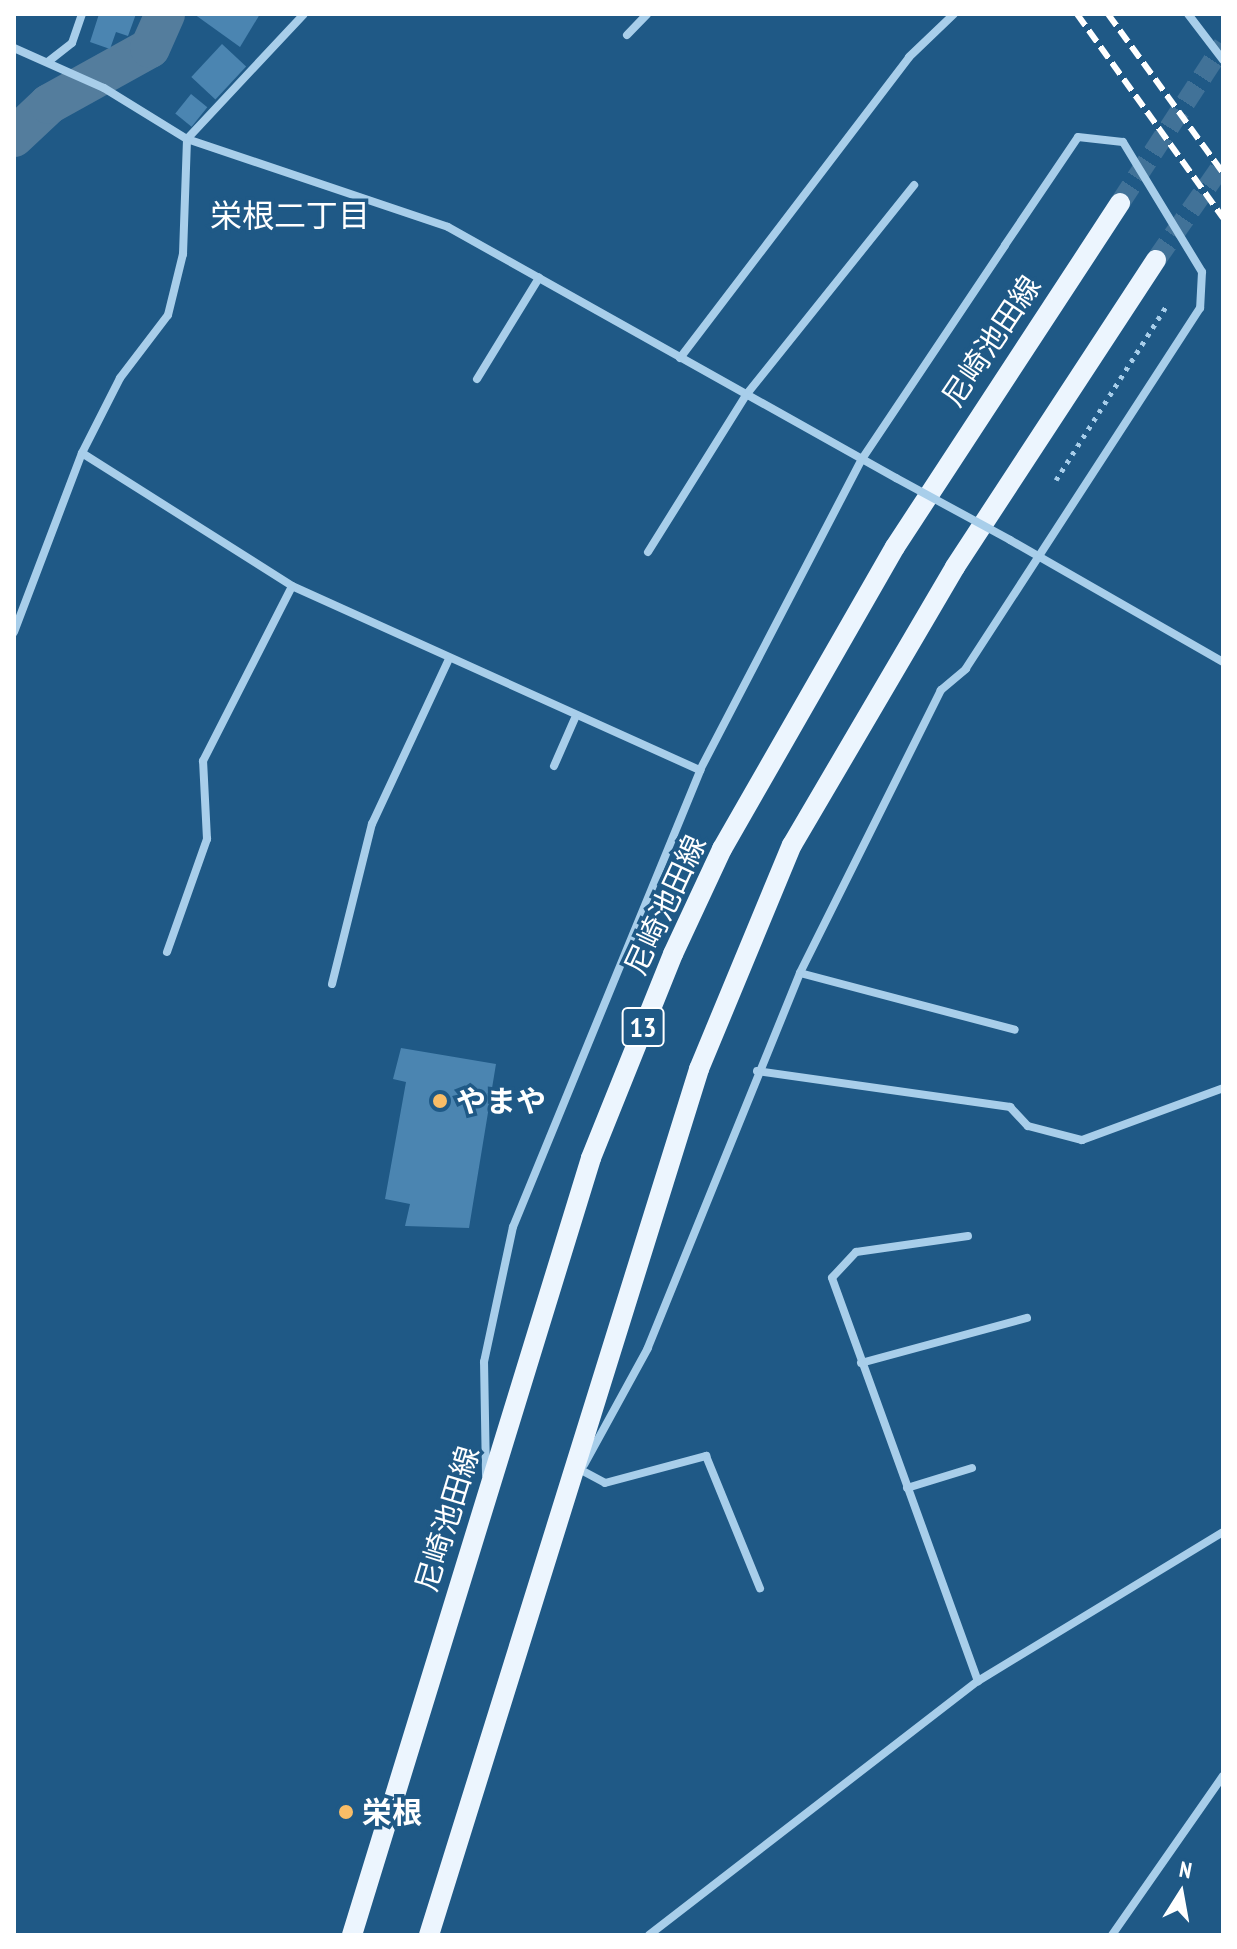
<!DOCTYPE html>
<meta charset="utf-8">
<style>
body{margin:0}
#map{position:relative;width:1237px;height:1949px;overflow:hidden;background:#1f5986;font-family:"PT Sans Narrow","Noto Sans JP",sans-serif}
div>[style]{position:absolute}
.canal>*{height:40px;margin:-20px;padding:0 20px;transform-origin:20px;border-radius:20px;background:#547d9d}
.building>*{inset:0;background:#4b85b1;transform-origin:0 0}
.primary-tunnel>*{height:20px;margin-top:-10px;transform-origin:0;background:repeating-linear-gradient(90deg,#417298 0 20px,transparent 0 30px)}
.path>*{height:5px;margin-top:-2.5px;transform-origin:0;background:repeating-linear-gradient(90deg,#a8ceea 0 4px,transparent 0 10px)}
.street>*{height:8px;margin:-4px;padding:0 4px;transform-origin:4px;border-radius:4px;background:#a8ceea}
.primary>*{height:20px;margin:-10px;padding:0 10px;transform-origin:10px;border-radius:10px;background:#ecf5fe}
.rail>*{height:6px;margin-top:-3px;transform-origin:0;background:repeating-linear-gradient(90deg,#fff 0 14px,transparent 0 20px)}
.street-bridge>*{height:8px;margin:-4px;padding:0 4px;transform-origin:4px;border-radius:4px;background:#a8ceea}
.dots>*{width:22px;height:22px;translate:-50% -50%;box-sizing:border-box;border:4px solid #1f5986;border-radius:50%}
span{translate:-50% -50%;white-space:nowrap;text-align:center;line-height:1.15;-webkit-text-stroke:7px #1f5986;paint-order:stroke}
.shield-label span{padding:2px 6px;background:#1f5986;border:2px solid;border-radius:6px;-webkit-text-stroke-width:0}
.shield-label{font-size:28px;color:#fff;font-weight:700}
.street-label{font-size:30px;color:#fff}
.poi-label{font-size:30px;color:#fff;font-weight:700}
.left{translate:0 -50%;text-align:left}
.neighbourhood-label{font-size:32px;color:#fff}
.frame{position:absolute;inset:0;border:16px solid #fff;pointer-events:none}
.north{position:absolute;left:1141px;top:1853px;width:80px;height:80px;-webkit-text-stroke:6px #1f5986;paint-order:stroke;rotate:11deg;font-size:22px;font-weight:700;line-height:32px;text-align:center;color:#fff}
.north::after{content:'';display:block;margin:auto;width:28px;height:36px;background:#fff;clip-path:polygon(50% 0,100% 100%,50% 72%,0 100%)}
</style>
<div id="map">
<div class="canal">
<i style="left:14px;top:137px;width:48px;rotate:-43.3deg"></i>
<i style="left:49px;top:104px;width:115px;rotate:-29deg"></i>
<i style="left:150px;top:48px;width:37px;rotate:-66deg"></i>
</div>
<div class="building">
<i style="clip-path:polygon(99px 14px,136px 14px,128px 36px,116px 32px,110px 49px,90px 42px)"></i>
<i style="clip-path:polygon(194px 14px,260px 14px,240px 47px)"></i>
<i style="left:222px;top:44px;width:33px;height:45px;rotate:43deg"></i>
<i style="left:191px;top:94px;width:21px;height:25px;rotate:39deg"></i>
<i style="clip-path:polygon(401px 1048px,496px 1064px,469px 1228px,405px 1226px,410px 1204px,385px 1199px,406px 1082px,393px 1079px)"></i>
</div>
<div class="primary-tunnel">
<i style="left:1120px;top:203px;width:189px;rotate:-56.9deg"></i>
<i style="left:1156px;top:260px;width:117px;rotate:-55.1deg"></i>
</div>
<div class="path">
<i style="left:1056px;top:480px;width:205px;rotate:-57.6deg"></i>
</div>
<div class="street">
<i style="left:1188px;top:14px;width:58px;rotate:52.7deg"></i>
<i style="left:627px;top:35px;width:29px;rotate:-46deg"></i>
<i style="left:14px;top:48px;width:98px;rotate:24deg"></i>
<i style="left:104px;top:88px;width:97px;rotate:31.6deg"></i>
<i style="left:187px;top:139px;width:275px;rotate:18.6deg"></i>
<i style="left:448px;top:227px;width:514px;rotate:29.26deg"></i>
<i style="left:49px;top:61px;width:29px;rotate:-38deg"></i>
<i style="left:72px;top:43px;width:31px;rotate:-71deg"></i>
<i style="left:680px;top:358px;width:378px;rotate:-52.7deg"></i>
<i style="left:909px;top:57px;width:62px;rotate:-43.7deg"></i>
<i style="left:477px;top:379px;width:119px;rotate:-58.5deg"></i>
<i style="left:82px;top:453px;width:249px;rotate:32.3deg"></i>
<i style="left:292px;top:586px;width:448px;rotate:24.3deg"></i>
<i style="left:1010px;top:540px;width:245px;rotate:29.8deg"></i>
<i style="left:648px;top:552px;width:185px;rotate:-58deg"></i>
<i style="left:746px;top:395px;width:269px;rotate:-51.3deg"></i>
<i style="left:14px;top:632px;width:191px;rotate:-69.2deg"></i>
<i style="left:82px;top:453px;width:84px;rotate:-63.1deg"></i>
<i style="left:120px;top:378px;width:79px;rotate:-52.7deg"></i>
<i style="left:168px;top:315px;width:63px;rotate:-76.2deg"></i>
<i style="left:183px;top:254px;width:115px;rotate:-88deg"></i>
<i style="left:187px;top:139px;width:171px;rotate:-46.9deg"></i>
<i style="left:554px;top:766px;width:52px;rotate:-66.4deg"></i>
<i style="left:167px;top:952px;width:120px;rotate:-70.5deg"></i>
<i style="left:207px;top:839px;width:78px;rotate:-92.9deg"></i>
<i style="left:203px;top:761px;width:196px;rotate:-63deg"></i>
<i style="left:800px;top:973px;width:222px;rotate:14.8deg"></i>
<i style="left:332px;top:984px;width:165px;rotate:-76deg"></i>
<i style="left:372px;top:824px;width:180px;rotate:-65deg"></i>
<i style="left:757px;top:1071px;width:256px;rotate:8.1deg"></i>
<i style="left:1010px;top:1107px;width:26px;rotate:47deg"></i>
<i style="left:1028px;top:1126px;width:56px;rotate:14.5deg"></i>
<i style="left:1082px;top:1140px;width:150px;rotate:-20.2deg"></i>
<i style="left:968px;top:1236px;width:113px;rotate:171.9deg"></i>
<i style="left:856px;top:1252px;width:35px;rotate:133deg"></i>
<i style="left:832px;top:1278px;width:429px;rotate:70.1deg"></i>
<i style="left:861px;top:1363px;width:172px;rotate:-15.2deg"></i>
<i style="left:581px;top:1470px;width:27px;rotate:28deg"></i>
<i style="left:605px;top:1483px;width:105px;rotate:-15deg"></i>
<i style="left:706px;top:1456px;width:143px;rotate:67.8deg"></i>
<i style="left:486px;top:1475px;width:113px;rotate:-91deg"></i>
<i style="left:484px;top:1362px;width:138px;rotate:-77.9deg"></i>
<i style="left:513px;top:1227px;width:494px;rotate:-67.7deg"></i>
<i style="left:700px;top:770px;width:351px;rotate:-62.5deg"></i>
<i style="left:862px;top:459px;width:257px;rotate:-56.2deg"></i>
<i style="left:1005px;top:245px;width:130px;rotate:-55.9deg"></i>
<i style="left:1078px;top:137px;width:45px;rotate:6.3deg"></i>
<i style="left:1123px;top:142px;width:152px;rotate:58.7deg"></i>
<i style="left:1202px;top:272px;width:36px;rotate:93deg"></i>
<i style="left:1200px;top:308px;width:430px;rotate:123deg"></i>
<i style="left:966px;top:669px;width:33px;rotate:140deg"></i>
<i style="left:941px;top:690px;width:316px;rotate:116.5deg"></i>
<i style="left:800px;top:973px;width:405px;rotate:112.1deg"></i>
<i style="left:648px;top:1348px;width:133px;rotate:118.7deg"></i>
<i style="left:907px;top:1488px;width:68px;rotate:-17.1deg"></i>
<i style="left:649px;top:1935px;width:416px;rotate:-37.7deg"></i>
<i style="left:978px;top:1681px;width:287px;rotate:-31.3deg"></i>
<i style="left:1112px;top:1935px;width:194px;rotate:-55.1deg"></i>
</div>
<div class="primary">
<i style="left:352px;top:1935px;width:813px;rotate:-72.9deg"></i>
<i style="left:591px;top:1158px;width:220px;rotate:-68.1deg"></i>
<i style="left:673px;top:954px;width:116px;rotate:-65deg"></i>
<i style="left:722px;top:849px;width:348px;rotate:-60.2deg"></i>
<i style="left:895px;top:547px;width:411px;rotate:-56.8deg"></i>
<i style="left:429px;top:1935px;width:907px;rotate:-72.68deg"></i>
<i style="left:699px;top:1069px;width:243px;rotate:-67.5deg"></i>
<i style="left:792px;top:845px;width:322px;rotate:-59.6deg"></i>
<i style="left:955px;top:567px;width:367px;rotate:-56.8deg"></i>
</div>
<div class="rail">
<i style="left:1077px;top:14px;width:251px;rotate:54.4deg"></i>
<i style="left:1108px;top:14px;width:196px;rotate:54.1deg"></i>
</div>
<div class="street-bridge">
<i style="left:896px;top:478px;width:130px;rotate:28.5deg"></i>
</div>
<div class="dots">
<i style="left:440px;top:1101px;background:#f9bd67"></i>
<i style="left:346px;top:1812px;background:#f9bd67"></i>
</div>
<div class="shield-label">
<span style="left:643px;top:1027px">13</span>
</div>
<div class="street-label">
<span style="left:991px;top:341px;rotate:-56deg">尼崎池田線</span>
<span style="left:665px;top:905px;rotate:-65deg">尼崎池田線</span>
<span style="left:447px;top:1519px;rotate:-73deg">尼崎池田線</span>
</div>
<div class="poi-label">
<span class="left" style="left:456px;top:1101px">やまや</span>
<span class="left" style="left:362px;top:1812px">栄根</span>
</div>
<div class="neighbourhood-label">
<span style="left:290px;top:215px">栄根二丁目</span>
</div>
<div class="frame"></div>
<div class="north">N</div>
</div>
